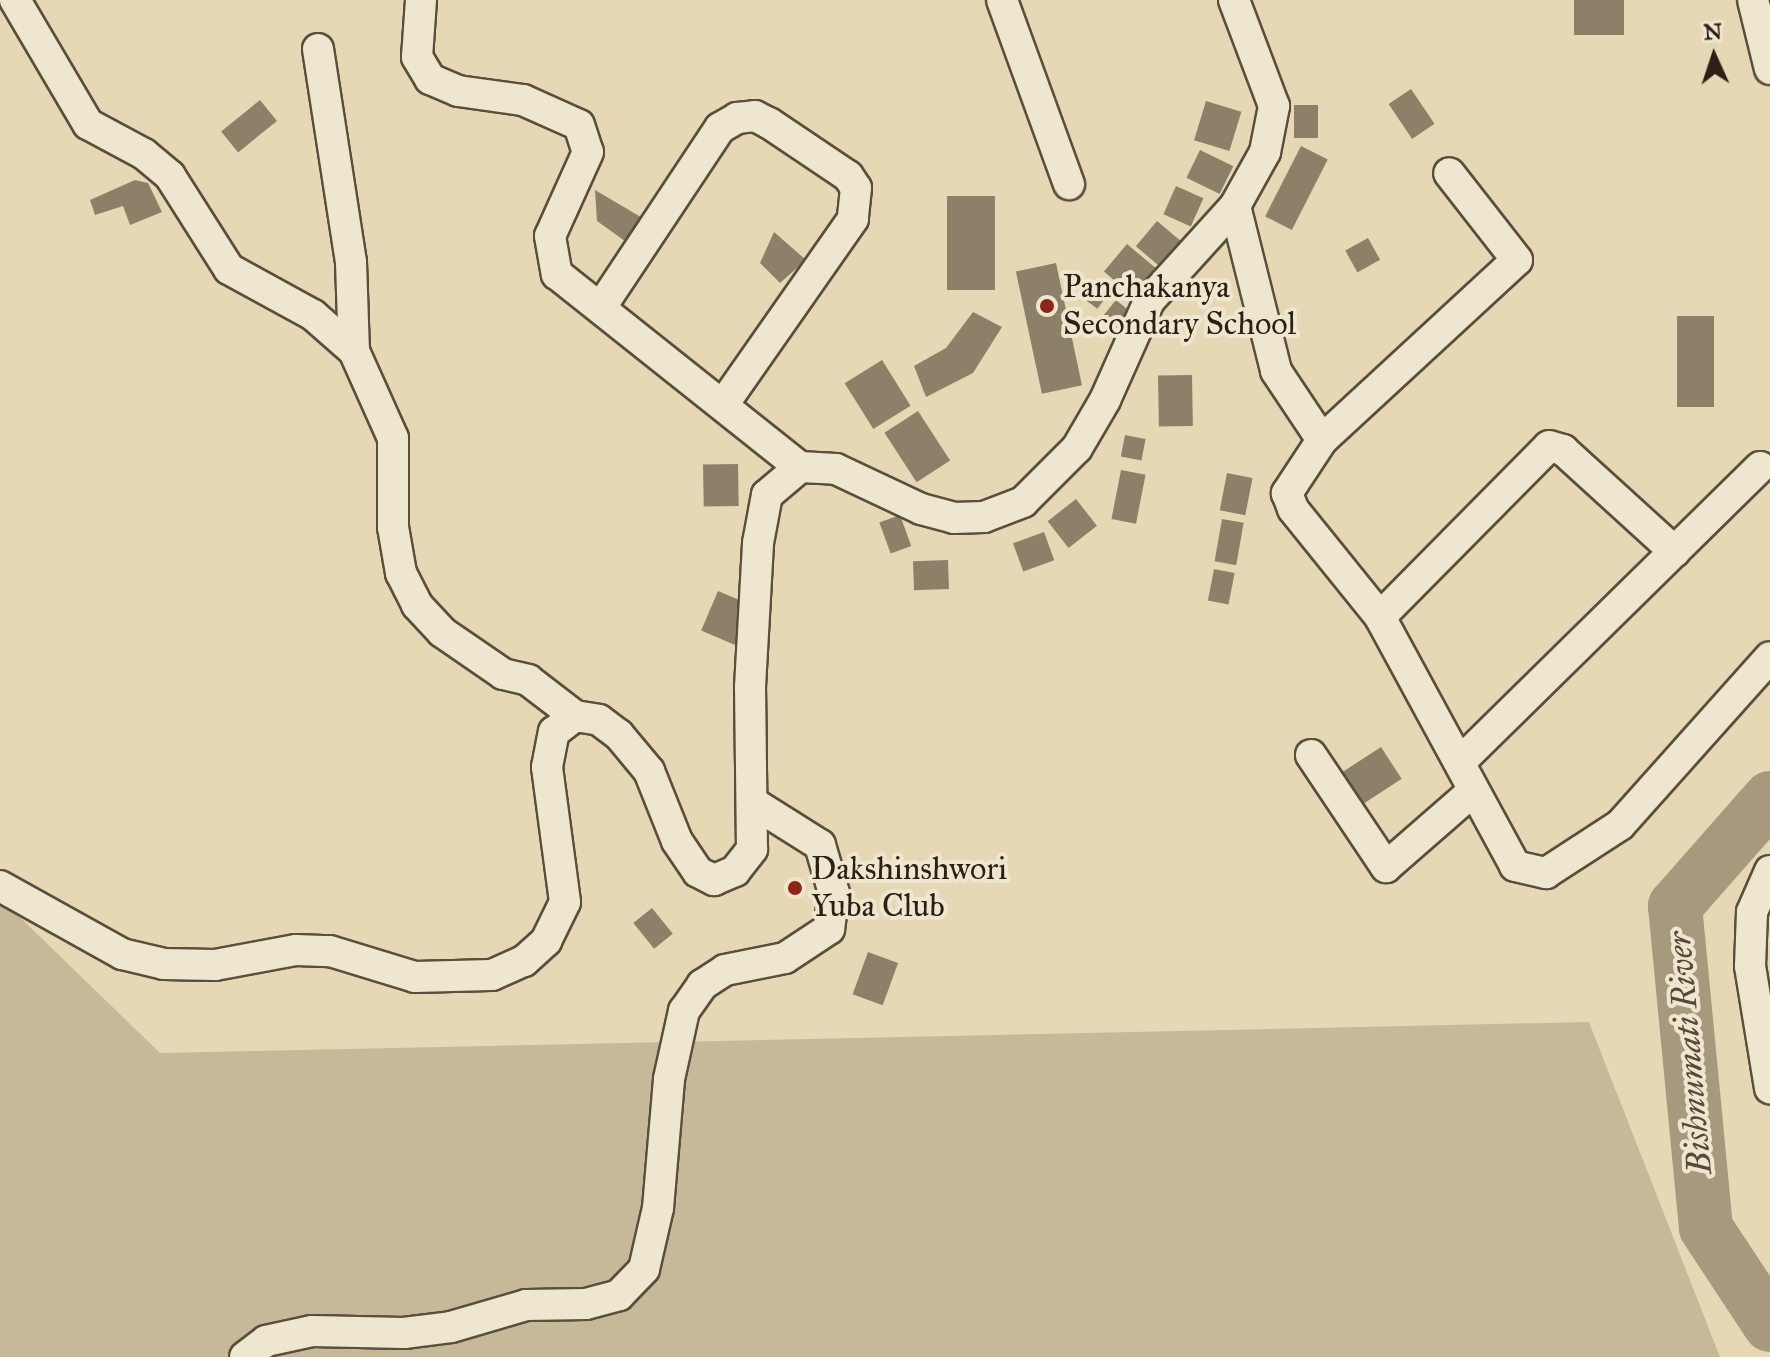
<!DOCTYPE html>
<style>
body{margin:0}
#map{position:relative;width:1770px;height:1357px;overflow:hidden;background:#e6d8b5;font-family:"IM FELL Great Primer",serif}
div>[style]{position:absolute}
.green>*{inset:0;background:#c6b99a}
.river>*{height:54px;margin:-27px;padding:0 27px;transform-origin:27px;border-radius:27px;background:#a7997e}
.building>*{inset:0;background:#8d8068;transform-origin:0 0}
.roads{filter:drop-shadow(2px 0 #5a4e3c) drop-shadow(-2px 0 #5a4e3c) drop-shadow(0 2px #5a4e3c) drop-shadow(0 -2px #5a4e3c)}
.minor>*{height:30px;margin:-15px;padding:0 15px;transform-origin:15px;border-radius:15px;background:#efe6cf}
.dots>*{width:22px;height:22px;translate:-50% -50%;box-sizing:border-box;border:4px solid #efe6cf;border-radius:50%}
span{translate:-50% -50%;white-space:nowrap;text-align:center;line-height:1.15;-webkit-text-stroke:8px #efe6cf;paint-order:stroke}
.poi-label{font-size:32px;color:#2c2014}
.left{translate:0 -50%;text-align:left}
.water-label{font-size:34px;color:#574a39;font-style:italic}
.north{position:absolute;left:1674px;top:16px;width:80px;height:80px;-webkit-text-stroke:6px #efe6cf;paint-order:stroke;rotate:357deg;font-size:22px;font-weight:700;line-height:32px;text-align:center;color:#2c2014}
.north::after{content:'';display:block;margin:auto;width:28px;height:36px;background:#2c2014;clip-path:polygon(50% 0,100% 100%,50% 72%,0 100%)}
</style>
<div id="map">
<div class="green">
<i style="clip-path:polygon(0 898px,160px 1053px,1589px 1022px,1720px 1357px,0 1357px)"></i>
</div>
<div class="river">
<i style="left:1770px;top:798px;width:144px;rotate:131.3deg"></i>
<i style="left:1675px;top:906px;width:323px;rotate:84.5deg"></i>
<i style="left:1706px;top:1228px;width:116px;rotate:56.6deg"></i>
</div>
<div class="building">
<i style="left:1574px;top:0;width:50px;height:35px"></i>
<i style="left:1411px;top:89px;width:42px;height:27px;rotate:56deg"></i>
<i style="left:260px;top:100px;width:27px;height:50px;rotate:51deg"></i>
<i style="left:1206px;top:101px;width:37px;height:41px;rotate:17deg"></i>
<i style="left:1294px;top:105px;width:24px;height:33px"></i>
<i style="left:1301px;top:146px;width:30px;height:79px;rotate:27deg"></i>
<i style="left:1200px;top:150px;width:37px;height:31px;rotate:26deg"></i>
<i style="clip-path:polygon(135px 180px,148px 183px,162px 212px,130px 225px,123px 206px,95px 215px,90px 200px)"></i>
<i style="left:1176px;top:186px;width:30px;height:31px;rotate:24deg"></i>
<i style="clip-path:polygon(595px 190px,651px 223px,636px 249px,597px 221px)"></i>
<i style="left:947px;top:196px;width:48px;height:94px"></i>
<i style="left:1157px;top:221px;width:38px;height:33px;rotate:40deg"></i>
<i style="clip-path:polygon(774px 232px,806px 260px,780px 283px,760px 263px)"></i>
<i style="left:1368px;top:238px;width:25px;height:26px;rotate:61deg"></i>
<i style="left:1127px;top:244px;width:39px;height:36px;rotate:40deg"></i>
<i style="left:1056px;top:263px;width:125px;height:41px;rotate:78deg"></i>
<i style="left:1092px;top:281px;width:21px;height:19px;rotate:37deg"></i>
<i style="left:1116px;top:300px;width:19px;height:21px;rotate:39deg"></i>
<i style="clip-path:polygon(973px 312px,1002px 327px,973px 373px,926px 397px,914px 366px,946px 348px)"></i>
<i style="left:1714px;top:316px;width:91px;height:37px;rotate:90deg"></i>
<i style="left:882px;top:360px;width:54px;height:44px;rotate:58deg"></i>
<i style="left:1192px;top:375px;width:51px;height:34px;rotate:89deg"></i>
<i style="left:918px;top:411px;width:59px;height:40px;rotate:57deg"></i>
<i style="left:1125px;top:435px;width:21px;height:22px;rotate:11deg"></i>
<i style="left:738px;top:464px;width:42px;height:35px;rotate:89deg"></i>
<i style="left:1121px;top:470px;width:25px;height:50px;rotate:11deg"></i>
<i style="left:1227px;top:473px;width:26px;height:38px;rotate:11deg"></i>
<i style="left:1076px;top:499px;width:34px;height:36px;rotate:52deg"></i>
<i style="left:900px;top:515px;width:33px;height:22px;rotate:70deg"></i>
<i style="left:1222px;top:519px;width:22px;height:43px;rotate:10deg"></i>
<i style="left:1044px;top:532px;width:30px;height:33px;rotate:70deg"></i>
<i style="left:948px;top:560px;width:29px;height:35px;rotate:88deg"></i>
<i style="left:1214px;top:569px;width:21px;height:32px;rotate:11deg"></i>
<i style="left:718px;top:591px;width:38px;height:43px;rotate:23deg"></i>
<i style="left:1381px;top:747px;width:38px;height:52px;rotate:57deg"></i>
<i style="left:652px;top:908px;width:33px;height:24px;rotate:51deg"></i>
<i style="left:868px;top:952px;width:32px;height:45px;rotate:20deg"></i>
</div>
<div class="roads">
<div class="minor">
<i style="left:15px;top:0;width:144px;rotate:59.5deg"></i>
<i style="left:88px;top:124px;width:64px;rotate:28.2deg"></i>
<i style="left:144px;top:154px;width:34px;rotate:40deg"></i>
<i style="left:170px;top:176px;width:110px;rotate:57.6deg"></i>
<i style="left:229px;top:269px;width:96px;rotate:28.7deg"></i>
<i style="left:313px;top:315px;width:55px;rotate:41.3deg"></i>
<i style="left:354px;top:351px;width:95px;rotate:65.9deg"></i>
<i style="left:393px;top:438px;width:89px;rotate:90deg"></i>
<i style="left:393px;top:527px;width:47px;rotate:80.1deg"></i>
<i style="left:401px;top:573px;width:36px;rotate:63deg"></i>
<i style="left:417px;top:605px;width:37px;rotate:47deg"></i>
<i style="left:442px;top:632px;width:74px;rotate:34.5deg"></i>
<i style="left:503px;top:674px;width:26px;rotate:13deg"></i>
<i style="left:528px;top:680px;width:59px;rotate:37.5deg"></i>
<i style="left:421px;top:0;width:57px;rotate:94deg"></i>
<i style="left:417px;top:57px;width:26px;rotate:59deg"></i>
<i style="left:430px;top:79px;width:30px;rotate:23deg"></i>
<i style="left:458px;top:91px;width:66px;rotate:7.9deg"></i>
<i style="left:523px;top:100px;width:61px;rotate:24.1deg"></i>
<i style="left:579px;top:125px;width:28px;rotate:72deg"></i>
<i style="left:588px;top:152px;width:92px;rotate:114.3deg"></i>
<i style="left:550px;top:236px;width:39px;rotate:80deg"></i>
<i style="left:557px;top:274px;width:310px;rotate:38.5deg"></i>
<i style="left:1002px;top:0;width:196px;rotate:70deg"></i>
<i style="left:1753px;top:0;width:71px;rotate:76.2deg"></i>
<i style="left:318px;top:49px;width:216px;rotate:81.2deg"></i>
<i style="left:351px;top:262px;width:89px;rotate:88.1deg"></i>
<i style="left:1235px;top:206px;width:170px;rotate:76deg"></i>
<i style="left:1276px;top:371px;width:83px;rotate:56.3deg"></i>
<i style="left:1322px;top:440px;width:64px;rotate:123.4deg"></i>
<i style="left:1287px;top:493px;width:17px;rotate:69deg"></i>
<i style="left:1293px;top:509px;width:139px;rotate:51.1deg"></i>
<i style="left:1380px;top:617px;width:283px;rotate:61.5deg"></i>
<i style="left:1515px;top:866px;width:32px;rotate:13deg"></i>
<i style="left:1546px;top:873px;width:88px;rotate:-33deg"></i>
<i style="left:1620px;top:825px;width:225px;rotate:-48.2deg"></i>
<i style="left:601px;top:307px;width:215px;rotate:-56.4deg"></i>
<i style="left:720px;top:128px;width:20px;rotate:-30deg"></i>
<i style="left:737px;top:118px;width:18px;rotate:-6deg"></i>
<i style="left:755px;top:116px;width:16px;rotate:27deg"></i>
<i style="left:769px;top:123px;width:95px;rotate:33.9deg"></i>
<i style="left:848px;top:176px;width:14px;rotate:56deg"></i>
<i style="left:856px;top:188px;width:31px;rotate:96deg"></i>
<i style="left:853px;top:219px;width:225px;rotate:125deg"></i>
<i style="left:1322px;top:440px;width:265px;rotate:-42.7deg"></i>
<i style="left:1517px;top:260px;width:110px;rotate:-128deg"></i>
<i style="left:1380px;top:617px;width:240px;rotate:-45.3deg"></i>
<i style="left:1549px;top:446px;width:15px;rotate:16deg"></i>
<i style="left:1563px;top:450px;width:151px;rotate:42.3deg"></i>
<i style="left:1311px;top:755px;width:135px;rotate:56.2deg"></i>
<i style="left:1386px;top:867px;width:116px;rotate:-41.1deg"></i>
<i style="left:1460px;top:762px;width:421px;rotate:-44.5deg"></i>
<i style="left:1770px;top:871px;width:45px;rotate:113.7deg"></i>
<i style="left:1752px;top:912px;width:54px;rotate:92.1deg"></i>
<i style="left:1750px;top:966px;width:124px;rotate:80.7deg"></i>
<i style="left:0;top:886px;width:140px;rotate:29.1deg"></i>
<i style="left:122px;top:954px;width:43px;rotate:13.4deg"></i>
<i style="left:164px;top:964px;width:51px;rotate:1.1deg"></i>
<i style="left:215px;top:965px;width:82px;rotate:-10.5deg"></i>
<i style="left:296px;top:950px;width:34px;rotate:2deg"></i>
<i style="left:330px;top:951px;width:89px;rotate:17deg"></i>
<i style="left:415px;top:977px;width:77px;rotate:-1.5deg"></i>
<i style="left:492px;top:975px;width:35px;rotate:-24deg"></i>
<i style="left:524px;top:961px;width:30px;rotate:-42deg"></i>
<i style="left:546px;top:941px;width:43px;rotate:-64deg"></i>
<i style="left:565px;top:902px;width:136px;rotate:-97.6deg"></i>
<i style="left:547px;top:767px;width:36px;rotate:-79deg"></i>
<i style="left:554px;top:732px;width:26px;rotate:-37deg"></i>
<i style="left:575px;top:716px;width:24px;rotate:9deg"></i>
<i style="left:599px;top:720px;width:25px;rotate:37deg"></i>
<i style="left:619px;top:735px;width:47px;rotate:50.2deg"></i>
<i style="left:649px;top:771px;width:75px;rotate:68.2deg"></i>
<i style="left:677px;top:841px;width:37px;rotate:56deg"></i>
<i style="left:698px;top:872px;width:18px;rotate:27deg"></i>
<i style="left:714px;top:880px;width:23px;rotate:-23deg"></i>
<i style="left:735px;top:871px;width:28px;rotate:-52deg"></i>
<i style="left:752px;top:849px;width:162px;rotate:-90.7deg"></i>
<i style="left:750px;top:687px;width:144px;rotate:-86.8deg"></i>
<i style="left:758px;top:543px;width:49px;rotate:-79.4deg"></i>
<i style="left:767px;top:495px;width:43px;rotate:-40.3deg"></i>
<i style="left:800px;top:467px;width:36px;rotate:3deg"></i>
<i style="left:836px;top:469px;width:94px;rotate:25.2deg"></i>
<i style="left:921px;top:509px;width:34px;rotate:15deg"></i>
<i style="left:954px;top:518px;width:30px;rotate:-2deg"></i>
<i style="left:984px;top:517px;width:42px;rotate:-21deg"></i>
<i style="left:1023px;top:502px;width:76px;rotate:-45deg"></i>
<i style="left:1077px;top:448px;width:56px;rotate:-59.7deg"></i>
<i style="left:1105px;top:400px;width:108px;rotate:-66deg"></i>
<i style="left:1149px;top:301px;width:128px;rotate:-47.8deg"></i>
<i style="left:1235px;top:206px;width:62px;rotate:-60.9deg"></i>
<i style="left:1265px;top:152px;width:47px;rotate:-78.9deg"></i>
<i style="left:1274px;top:106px;width:113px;rotate:-110.7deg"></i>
<i style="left:245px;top:1357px;width:26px;rotate:-37deg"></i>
<i style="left:266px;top:1341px;width:47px;rotate:-12.3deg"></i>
<i style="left:312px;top:1331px;width:92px;rotate:1.2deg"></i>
<i style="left:404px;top:1333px;width:47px;rotate:-7.3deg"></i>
<i style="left:451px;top:1327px;width:78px;rotate:-16.3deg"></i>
<i style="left:526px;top:1305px;width:60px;rotate:-1deg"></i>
<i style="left:586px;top:1304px;width:34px;rotate:-15deg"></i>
<i style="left:619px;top:1295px;width:36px;rotate:-46deg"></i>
<i style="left:644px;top:1269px;width:63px;rotate:-77.1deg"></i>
<i style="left:658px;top:1208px;width:129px;rotate:-85.1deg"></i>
<i style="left:669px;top:1079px;width:70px;rotate:-77.6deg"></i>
<i style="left:684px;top:1011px;width:32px;rotate:-55deg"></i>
<i style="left:702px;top:985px;width:27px;rotate:-33deg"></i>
<i style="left:725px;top:970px;width:61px;rotate:-11.3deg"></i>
<i style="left:785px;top:958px;width:53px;rotate:-33.4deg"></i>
<i style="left:829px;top:929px;width:36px;rotate:-82deg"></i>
<i style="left:834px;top:893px;width:50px;rotate:-106.3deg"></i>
<i style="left:820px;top:845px;width:77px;rotate:-147.8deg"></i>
</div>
</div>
<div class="dots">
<i style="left:1047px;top:306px;background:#8f2418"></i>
<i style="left:795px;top:888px;background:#8f2418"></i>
</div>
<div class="poi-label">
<span class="left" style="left:1063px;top:306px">Panchakanya<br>Secondary School</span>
<span class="left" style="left:811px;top:888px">Dakshinshwori<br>Yuba Club</span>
</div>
<div class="water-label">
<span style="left:1689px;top:1053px;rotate:-95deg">Bishnumati River</span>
</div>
<div class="north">N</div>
</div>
